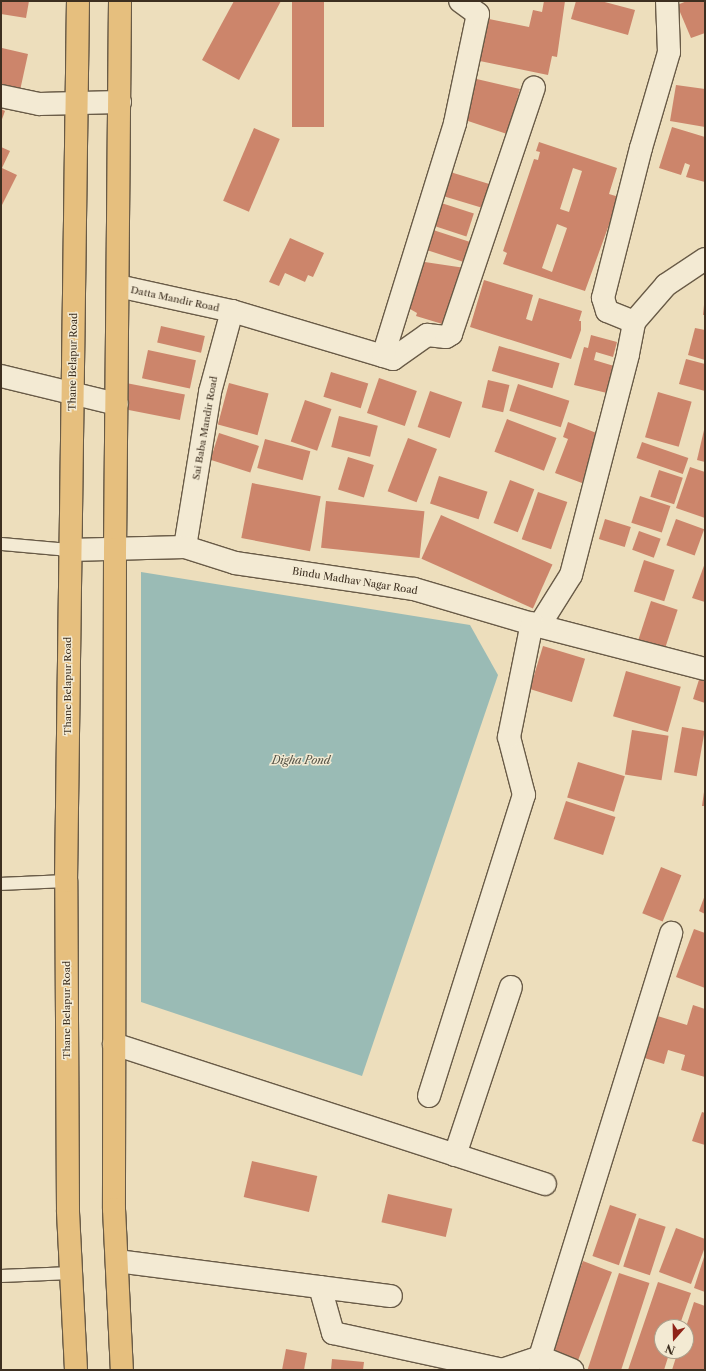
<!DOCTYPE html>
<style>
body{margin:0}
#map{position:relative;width:706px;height:1371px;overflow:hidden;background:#eddebc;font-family:"Libre Caslon Text",serif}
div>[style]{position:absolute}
.water>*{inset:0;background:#9abbb5}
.building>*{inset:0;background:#cc856b;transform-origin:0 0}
.roads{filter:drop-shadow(1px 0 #695b47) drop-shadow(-1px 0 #695b47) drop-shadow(0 1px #695b47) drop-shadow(0 -1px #695b47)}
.service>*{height:12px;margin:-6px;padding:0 6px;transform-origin:6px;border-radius:6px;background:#f3ead3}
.minor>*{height:22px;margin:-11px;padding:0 11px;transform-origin:11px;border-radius:11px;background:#f3ead3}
.primary>*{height:22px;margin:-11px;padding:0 11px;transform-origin:11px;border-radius:11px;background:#e6bf7e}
span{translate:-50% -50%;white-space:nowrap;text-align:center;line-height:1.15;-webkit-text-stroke:3px #f3ead3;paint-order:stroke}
.street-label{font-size:10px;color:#3d2f20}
.water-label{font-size:11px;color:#545245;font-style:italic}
.frame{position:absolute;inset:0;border:2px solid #3d2f20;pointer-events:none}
.north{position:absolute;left:654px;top:1319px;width:40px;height:40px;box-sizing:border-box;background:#f3ead3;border:1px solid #aa9f8b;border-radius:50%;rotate:200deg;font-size:11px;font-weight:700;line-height:16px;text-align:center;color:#3d2f20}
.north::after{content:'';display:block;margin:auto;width:14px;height:18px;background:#8f2418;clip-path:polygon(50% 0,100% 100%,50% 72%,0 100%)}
</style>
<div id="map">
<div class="water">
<i style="clip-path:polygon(141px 572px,470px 625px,498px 675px,362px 1076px,141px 1002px)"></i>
</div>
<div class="building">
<i style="clip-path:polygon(1px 1px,29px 1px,26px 18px,1px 14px)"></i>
<i style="clip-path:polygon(234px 1px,281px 1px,239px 80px,202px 60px)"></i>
<i style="left:292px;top:1px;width:32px;height:126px"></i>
<i style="clip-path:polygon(544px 1px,565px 1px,557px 57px,552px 56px,548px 75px,475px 60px,484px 18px,529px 27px,533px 10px,542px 12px)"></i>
<i style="clip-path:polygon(576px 1px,601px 1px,635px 10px,628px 35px,571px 19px)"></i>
<i style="clip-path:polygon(687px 1px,705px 1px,705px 33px,691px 38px,677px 5px)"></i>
<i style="clip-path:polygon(2px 48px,28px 54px,19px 95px,1px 91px)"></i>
<i style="clip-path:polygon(468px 77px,520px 89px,507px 134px,459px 118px)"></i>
<i style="clip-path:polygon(676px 85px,705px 89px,705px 127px,670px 121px)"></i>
<i style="clip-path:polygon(1px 109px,5px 111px,1px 122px)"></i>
<i style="clip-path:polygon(672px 127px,705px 137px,705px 182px,686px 177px,690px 165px,685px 163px,681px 175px,659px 168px)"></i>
<i style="left:254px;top:128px;width:28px;height:79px;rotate:23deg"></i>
<i style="clip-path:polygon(evenodd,539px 142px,617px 168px,609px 194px,619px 197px,585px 291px,503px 264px,507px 253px,503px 251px,534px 159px,538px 160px,540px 152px,536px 151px,539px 142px,573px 168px,582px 171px,569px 212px,560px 209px,573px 168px,539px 142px,557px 224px,567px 228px,552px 272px,542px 268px,557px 224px)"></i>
<i style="clip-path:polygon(1px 147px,10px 151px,2px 168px,17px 175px,1px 207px)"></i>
<i style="left:447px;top:171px;width:45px;height:25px;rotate:17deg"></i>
<i style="left:432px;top:200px;width:44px;height:24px;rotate:18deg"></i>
<i style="left:427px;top:228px;width:47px;height:21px;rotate:18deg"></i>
<i style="clip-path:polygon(290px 238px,324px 253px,313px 277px,308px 275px,305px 282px,285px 273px,279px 286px,269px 282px)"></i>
<i style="clip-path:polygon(418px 261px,465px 268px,449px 326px,416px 316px,417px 313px,403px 305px)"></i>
<i style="clip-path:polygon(484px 280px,533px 295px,526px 319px,532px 321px,539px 298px,582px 311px,579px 321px,581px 321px,581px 330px,571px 359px,470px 327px)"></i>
<i style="clip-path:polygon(704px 305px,705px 305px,705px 315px,703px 315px)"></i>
<i style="left:161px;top:326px;width:45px;height:17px;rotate:13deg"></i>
<i style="clip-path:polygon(695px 328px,705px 330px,705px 360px,688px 355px)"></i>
<i style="clip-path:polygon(591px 335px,617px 342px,613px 357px,596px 352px,594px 360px,614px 366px,607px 393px,574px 385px,584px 347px,588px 348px)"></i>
<i style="left:499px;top:346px;width:63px;height:26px;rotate:16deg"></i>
<i style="left:148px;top:350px;width:49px;height:29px;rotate:12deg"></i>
<i style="clip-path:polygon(686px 359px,705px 364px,705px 391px,679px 384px)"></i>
<i style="left:331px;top:372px;width:39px;height:26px;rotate:17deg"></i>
<i style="left:379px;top:378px;width:40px;height:37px;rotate:19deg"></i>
<i style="left:488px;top:380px;width:22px;height:28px;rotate:13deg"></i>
<i style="left:126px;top:383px;width:60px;height:26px;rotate:11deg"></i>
<i style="left:229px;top:383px;width:41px;height:43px;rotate:15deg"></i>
<i style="left:518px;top:384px;width:54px;height:28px;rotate:18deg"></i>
<i style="left:430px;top:391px;width:34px;height:38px;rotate:19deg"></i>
<i style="left:658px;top:392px;width:35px;height:47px;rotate:16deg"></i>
<i style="left:305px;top:400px;width:28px;height:44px;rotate:19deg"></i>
<i style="left:339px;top:416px;width:40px;height:32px;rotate:14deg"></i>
<i style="left:507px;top:419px;width:53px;height:35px;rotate:21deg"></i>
<i style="clip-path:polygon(568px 422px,599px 434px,582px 483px,555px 473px,568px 439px,563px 437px)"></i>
<i style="clip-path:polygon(704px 430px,705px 430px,705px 462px,697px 460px)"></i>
<i style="left:219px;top:433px;width:42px;height:28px;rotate:18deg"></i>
<i style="left:408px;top:438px;width:31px;height:57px;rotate:21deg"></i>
<i style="left:265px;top:439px;width:47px;height:30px;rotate:15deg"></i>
<i style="left:642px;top:442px;width:49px;height:17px;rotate:19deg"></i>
<i style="left:348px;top:457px;width:27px;height:34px;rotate:17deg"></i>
<i style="clip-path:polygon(690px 467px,705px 472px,705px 518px,676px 508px)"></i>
<i style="left:659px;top:470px;width:25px;height:28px;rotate:18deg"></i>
<i style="left:439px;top:476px;width:51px;height:29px;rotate:18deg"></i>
<i style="left:510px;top:480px;width:26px;height:46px;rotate:21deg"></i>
<i style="left:252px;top:483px;width:70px;height:56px;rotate:11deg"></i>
<i style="left:538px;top:492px;width:31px;height:50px;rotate:19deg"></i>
<i style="left:640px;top:496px;width:32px;height:28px;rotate:18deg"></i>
<i style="left:326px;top:501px;width:99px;height:47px;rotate:6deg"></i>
<i style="left:441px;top:515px;width:122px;height:48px;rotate:24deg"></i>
<i style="left:605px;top:519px;width:27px;height:21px;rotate:17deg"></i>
<i style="left:676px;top:519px;width:30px;height:28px;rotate:20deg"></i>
<i style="left:639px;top:531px;width:23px;height:20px;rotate:20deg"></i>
<i style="left:644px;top:560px;width:32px;height:33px;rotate:18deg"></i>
<i style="clip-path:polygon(705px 563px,705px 602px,692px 598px)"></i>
<i style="left:651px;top:601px;width:28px;height:44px;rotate:18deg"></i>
<i style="left:543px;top:646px;width:44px;height:45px;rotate:17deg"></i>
<i style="left:626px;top:671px;width:57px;height:47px;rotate:16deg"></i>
<i style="clip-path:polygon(701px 673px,705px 674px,705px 703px,693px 699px)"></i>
<i style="left:682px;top:727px;width:23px;height:46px;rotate:10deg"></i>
<i style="left:632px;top:730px;width:37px;height:45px;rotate:9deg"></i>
<i style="left:578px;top:762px;width:49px;height:37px;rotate:17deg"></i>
<i style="clip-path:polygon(704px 792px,705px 793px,705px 806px,702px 806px)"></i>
<i style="left:566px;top:801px;width:52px;height:40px;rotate:18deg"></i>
<i style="left:661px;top:867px;width:22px;height:50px;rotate:22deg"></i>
<i style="clip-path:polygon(705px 895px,705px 914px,699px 911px)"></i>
<i style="clip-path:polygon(694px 929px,705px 933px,705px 988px,676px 977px)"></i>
<i style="clip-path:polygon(693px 1005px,705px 1009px,705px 1077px,681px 1070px,685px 1055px,668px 1050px,664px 1064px,638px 1056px,651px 1014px,687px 1025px)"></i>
<i style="clip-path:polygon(702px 1112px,705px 1113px,705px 1145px,692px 1141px)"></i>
<i style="left:252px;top:1161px;width:67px;height:37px;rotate:13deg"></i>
<i style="left:388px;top:1194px;width:66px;height:29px;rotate:13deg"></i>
<i style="left:610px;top:1205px;width:28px;height:54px;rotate:19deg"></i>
<i style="left:639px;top:1218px;width:28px;height:51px;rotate:18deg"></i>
<i style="clip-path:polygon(676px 1228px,705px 1239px,705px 1247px,691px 1284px,659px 1272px)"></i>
<i style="clip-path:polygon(705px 1254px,705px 1292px,694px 1288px)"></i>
<i style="left:583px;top:1261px;width:31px;height:102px;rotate:21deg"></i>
<i style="left:619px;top:1273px;width:32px;height:102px;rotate:18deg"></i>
<i style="clip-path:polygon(658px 1282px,691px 1293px,679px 1327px,662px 1327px,662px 1351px,670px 1351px,664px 1370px,628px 1370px)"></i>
<i style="clip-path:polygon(694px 1302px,705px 1306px,705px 1370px,672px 1370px,678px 1351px,686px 1351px,686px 1327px)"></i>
<i style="clip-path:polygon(286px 1349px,307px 1353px,304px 1370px,282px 1370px)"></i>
<i style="clip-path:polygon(332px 1359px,364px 1362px,363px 1370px,331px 1370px)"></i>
</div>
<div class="roads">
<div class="service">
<i style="left:1px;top:544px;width:68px;rotate:5deg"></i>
<i style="left:1px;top:884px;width:65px;rotate:-2.6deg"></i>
<i style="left:1px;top:1276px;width:70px;rotate:-2.5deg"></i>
</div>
<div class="minor">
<i style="left:1px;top:96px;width:39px;rotate:12deg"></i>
<i style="left:39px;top:104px;width:81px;rotate:-1.4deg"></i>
<i style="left:118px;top:286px;width:117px;rotate:12.4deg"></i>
<i style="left:232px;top:311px;width:168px;rotate:16.6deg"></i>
<i style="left:393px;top:359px;width:42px;rotate:-35.2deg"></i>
<i style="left:427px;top:335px;width:19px;rotate:6deg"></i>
<i style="left:446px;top:337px;width:6px;rotate:-31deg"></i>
<i style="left:451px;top:334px;width:260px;rotate:-71.4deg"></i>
<i style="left:634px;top:322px;width:29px;rotate:-158deg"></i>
<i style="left:607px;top:311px;width:14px;rotate:-107deg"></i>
<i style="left:603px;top:298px;width:155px;rotate:-75.8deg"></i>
<i style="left:641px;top:148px;width:100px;rotate:-73.7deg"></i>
<i style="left:669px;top:52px;width:51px;rotate:-92.2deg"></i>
<i style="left:383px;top:356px;width:244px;rotate:-72.8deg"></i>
<i style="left:455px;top:123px;width:111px;rotate:-78.1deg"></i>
<i style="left:478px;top:14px;width:22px;rotate:-144deg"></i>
<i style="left:1px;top:376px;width:119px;rotate:13.6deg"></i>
<i style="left:185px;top:547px;width:157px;rotate:-80.8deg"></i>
<i style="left:210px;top:392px;width:84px;rotate:-74.8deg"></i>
<i style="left:69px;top:550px;width:116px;rotate:-1.5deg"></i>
<i style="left:185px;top:547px;width:52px;rotate:17.7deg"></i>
<i style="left:235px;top:563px;width:181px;rotate:8.3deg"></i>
<i style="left:414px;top:589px;width:130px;rotate:16.5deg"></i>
<i style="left:539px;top:626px;width:171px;rotate:14.5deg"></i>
<i style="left:539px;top:626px;width:60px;rotate:-57.9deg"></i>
<i style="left:571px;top:575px;width:228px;rotate:-75.5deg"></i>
<i style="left:628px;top:354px;width:33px;rotate:-79deg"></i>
<i style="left:634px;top:322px;width:49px;rotate:-49.1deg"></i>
<i style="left:666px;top:285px;width:47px;rotate:-33.7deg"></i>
<i style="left:114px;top:1044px;width:453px;rotate:18deg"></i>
<i style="left:429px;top:1096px;width:316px;rotate:-72.5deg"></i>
<i style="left:524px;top:795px;width:60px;rotate:-104.5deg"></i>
<i style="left:509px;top:737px;width:116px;rotate:-78.6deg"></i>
<i style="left:455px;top:1155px;width:177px;rotate:-71.6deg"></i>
<i style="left:117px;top:1261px;width:276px;rotate:7.3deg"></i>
<i style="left:320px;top:1287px;width:48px;rotate:74.2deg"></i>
<i style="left:333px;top:1333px;width:173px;rotate:12.3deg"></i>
<i style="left:502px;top:1370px;width:40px;rotate:-18.9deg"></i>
<i style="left:540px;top:1357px;width:444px;rotate:-72.8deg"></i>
<i style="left:540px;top:1357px;width:35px;rotate:22deg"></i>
</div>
<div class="primary">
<i style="left:120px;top:1px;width:548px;rotate:90.52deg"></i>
<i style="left:115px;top:549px;width:660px;rotate:90.09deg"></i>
<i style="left:114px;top:1209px;width:161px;rotate:87.2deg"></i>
<i style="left:76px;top:1370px;width:160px;rotate:-92.9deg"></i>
<i style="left:68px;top:1210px;width:329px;rotate:-90.3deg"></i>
<i style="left:66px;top:881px;width:880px;rotate:-89.22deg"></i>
</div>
</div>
<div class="street-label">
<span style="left:175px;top:299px;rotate:12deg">Datta Mandir Road</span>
<span style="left:73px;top:362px;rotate:-89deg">Thane Belapur Road</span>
<span style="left:205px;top:428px;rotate:-80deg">Sai Baba Mandir Road</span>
<span style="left:355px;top:581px;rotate:9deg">Bindu Madhav Nagar Road</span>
<span style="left:68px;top:686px;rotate:-90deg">Thane Belapur Road</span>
<span style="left:67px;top:1010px;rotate:-90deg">Thane Belapur Road</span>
</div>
<div class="water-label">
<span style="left:301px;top:760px">Digha Pond</span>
</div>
<div class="frame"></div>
<div class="north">N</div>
</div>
